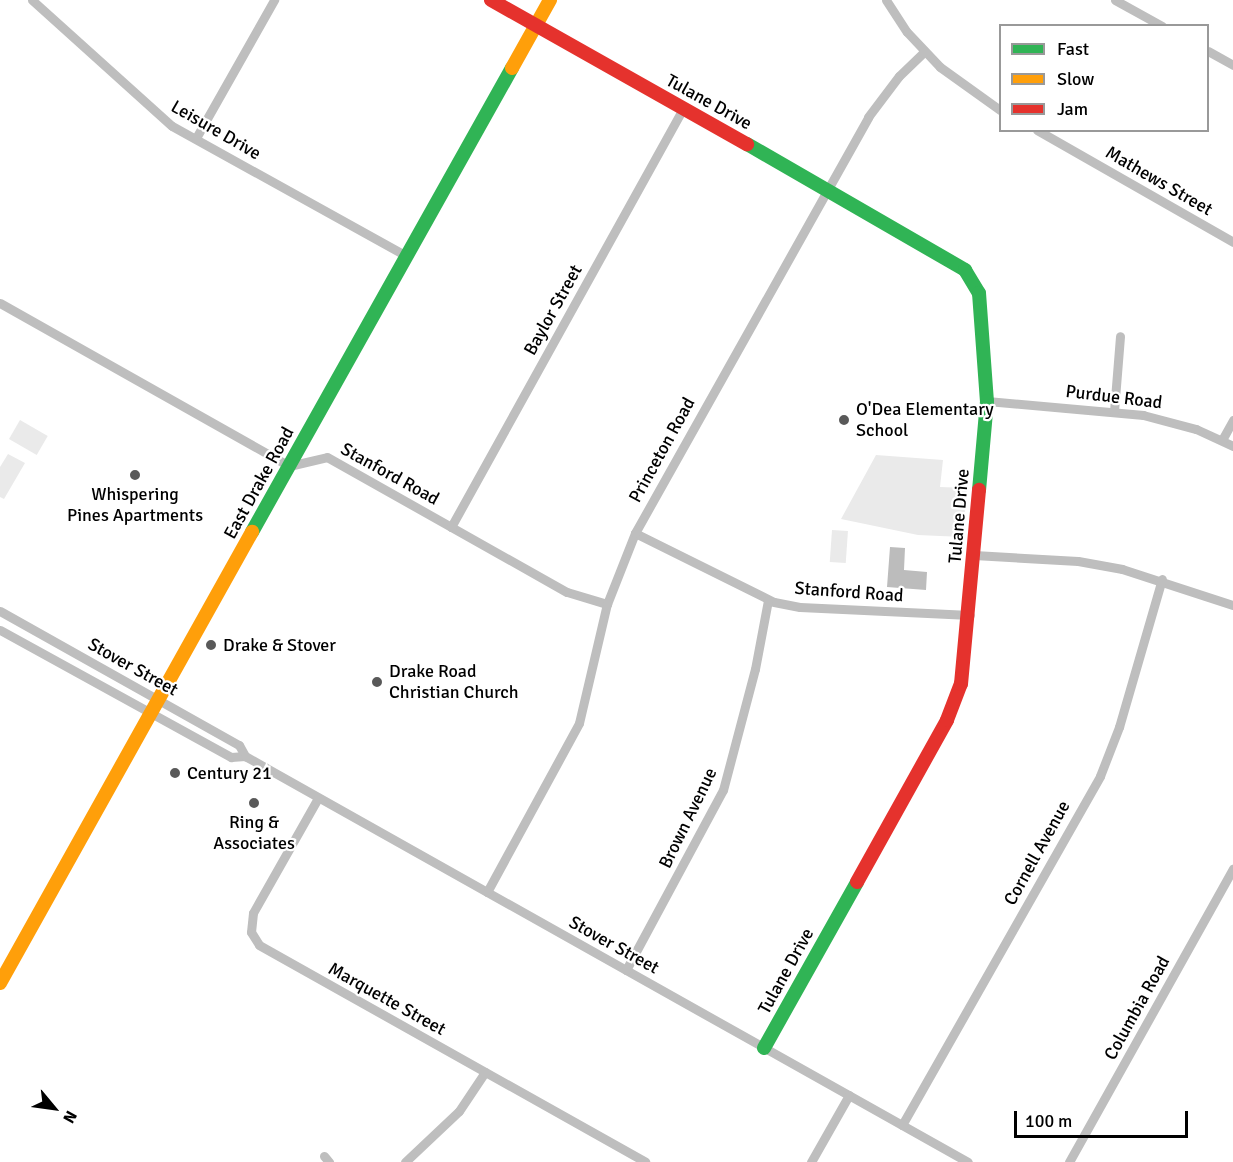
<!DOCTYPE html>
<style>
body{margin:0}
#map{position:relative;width:1233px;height:1162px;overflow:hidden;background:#fff;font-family:Signika,sans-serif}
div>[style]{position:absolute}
.green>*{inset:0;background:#eaeaea;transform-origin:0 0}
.water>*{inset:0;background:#bcbcbc}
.street>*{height:9px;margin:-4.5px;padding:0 4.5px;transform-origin:4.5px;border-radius:4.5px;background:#bebebe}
.fast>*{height:14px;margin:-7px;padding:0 7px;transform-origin:7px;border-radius:7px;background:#30b455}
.slow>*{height:14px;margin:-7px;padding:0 7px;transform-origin:7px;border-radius:7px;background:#ff9f0a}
.jam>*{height:14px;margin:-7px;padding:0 7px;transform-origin:7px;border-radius:7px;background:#e5322d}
.dots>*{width:16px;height:16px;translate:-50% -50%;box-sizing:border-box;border:3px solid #fff;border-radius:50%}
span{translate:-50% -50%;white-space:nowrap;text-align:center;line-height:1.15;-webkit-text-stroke:4.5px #fff;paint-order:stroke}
.street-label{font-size:18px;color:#000}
.poi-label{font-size:18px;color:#000}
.left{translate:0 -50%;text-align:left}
.legend{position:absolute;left:999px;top:24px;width:210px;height:108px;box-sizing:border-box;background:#fff;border:2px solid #999;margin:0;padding:8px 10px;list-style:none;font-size:18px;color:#000}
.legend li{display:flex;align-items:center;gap:12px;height:30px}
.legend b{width:30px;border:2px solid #999}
.north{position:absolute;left:24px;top:1078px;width:60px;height:60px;-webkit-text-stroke:4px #fff;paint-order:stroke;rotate:119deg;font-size:16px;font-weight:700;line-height:24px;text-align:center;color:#000}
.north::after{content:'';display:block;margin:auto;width:21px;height:27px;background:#000;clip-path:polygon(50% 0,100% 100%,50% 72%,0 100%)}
.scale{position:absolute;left:1014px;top:1111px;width:174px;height:27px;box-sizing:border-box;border:3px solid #000;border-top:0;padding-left:8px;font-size:18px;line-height:21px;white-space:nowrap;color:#000;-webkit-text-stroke:4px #fff;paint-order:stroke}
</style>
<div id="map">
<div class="green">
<i style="left:20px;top:420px;width:32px;height:22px;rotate:30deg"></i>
<i style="clip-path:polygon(8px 454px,25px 463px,4px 499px,0 497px,0 467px)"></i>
<i style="clip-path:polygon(876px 455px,943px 460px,940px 487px,967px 488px,963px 537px,918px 535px,841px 519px)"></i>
<i style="left:832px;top:530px;width:16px;height:32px;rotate:4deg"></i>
</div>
<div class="water">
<i style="clip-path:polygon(890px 547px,905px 548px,904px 570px,927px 572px,926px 590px,887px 587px)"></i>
</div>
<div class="street">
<i style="left:32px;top:0;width:188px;rotate:42deg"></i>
<i style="left:172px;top:126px;width:269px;rotate:29deg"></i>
<i style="left:886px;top:0;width:38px;rotate:57deg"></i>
<i style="left:907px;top:32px;width:48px;rotate:46.7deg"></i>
<i style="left:940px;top:67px;width:74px;rotate:35.6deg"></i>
<i style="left:1115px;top:0;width:54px;rotate:29deg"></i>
<i style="left:1208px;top:51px;width:29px;rotate:29deg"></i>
<i style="left:1037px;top:130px;width:226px;rotate:29.7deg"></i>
<i style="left:196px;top:138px;width:159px;rotate:-60.5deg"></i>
<i style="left:0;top:303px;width:332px;rotate:29.4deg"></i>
<i style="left:289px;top:466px;width:39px;rotate:-13deg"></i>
<i style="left:327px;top:457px;width:275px;rotate:29.4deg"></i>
<i style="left:567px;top:592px;width:42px;rotate:16.7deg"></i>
<i style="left:987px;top:401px;width:157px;rotate:5.1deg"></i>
<i style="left:1143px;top:415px;width:55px;rotate:14.8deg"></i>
<i style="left:1196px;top:429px;width:41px;rotate:24.7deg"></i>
<i style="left:1114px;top:411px;width:75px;rotate:-85.4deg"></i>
<i style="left:1222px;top:440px;width:23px;rotate:-61deg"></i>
<i style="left:451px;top:527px;width:479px;rotate:-61deg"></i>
<i style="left:635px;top:533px;width:155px;rotate:26.4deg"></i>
<i style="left:774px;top:602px;width:26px;rotate:11deg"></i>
<i style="left:800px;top:607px;width:170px;rotate:2.7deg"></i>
<i style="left:974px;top:555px;width:104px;rotate:3.3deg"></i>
<i style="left:1078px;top:561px;width:45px;rotate:10.3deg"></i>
<i style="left:1122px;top:569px;width:117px;rotate:18deg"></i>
<i style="left:0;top:611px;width:274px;rotate:29.3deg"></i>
<i style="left:239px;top:745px;width:13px;rotate:61deg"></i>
<i style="left:0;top:630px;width:264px;rotate:28.8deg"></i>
<i style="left:231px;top:757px;width:14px;rotate:-4deg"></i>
<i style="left:245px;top:756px;width:829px;rotate:29.32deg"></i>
<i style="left:318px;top:798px;width:132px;rotate:119.5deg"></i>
<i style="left:253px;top:913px;width:19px;rotate:96deg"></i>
<i style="left:251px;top:932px;width:15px;rotate:58deg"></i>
<i style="left:259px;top:945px;width:443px;rotate:29.3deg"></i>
<i style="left:487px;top:892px;width:192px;rotate:-61.4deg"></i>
<i style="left:579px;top:723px;width:122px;rotate:-76.8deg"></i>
<i style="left:607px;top:604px;width:76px;rotate:-68.5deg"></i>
<i style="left:635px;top:533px;width:477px;rotate:-60.7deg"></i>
<i style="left:868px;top:117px;width:51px;rotate:-52.9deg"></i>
<i style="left:899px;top:76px;width:35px;rotate:-44deg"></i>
<i style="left:626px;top:970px;width:204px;rotate:-61.7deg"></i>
<i style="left:723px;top:790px;width:125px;rotate:-75.2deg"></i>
<i style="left:755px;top:669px;width:70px;rotate:-79.3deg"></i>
<i style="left:902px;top:1125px;width:401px;rotate:-60.4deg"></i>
<i style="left:1100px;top:776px;width:53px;rotate:-68.8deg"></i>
<i style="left:1119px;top:727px;width:154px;rotate:-73.8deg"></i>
<i style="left:324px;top:1156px;width:8px;rotate:50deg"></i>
<i style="left:405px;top:1162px;width:74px;rotate:-43.4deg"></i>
<i style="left:459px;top:1111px;width:47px;rotate:-56.3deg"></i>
<i style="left:811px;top:1162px;width:77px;rotate:-60.4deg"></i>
<i style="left:1069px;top:1162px;width:336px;rotate:-60.8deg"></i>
</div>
<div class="fast">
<i style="left:747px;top:144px;width:252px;rotate:30deg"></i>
<i style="left:965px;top:270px;width:27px;rotate:59deg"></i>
<i style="left:979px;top:293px;width:108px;rotate:85.8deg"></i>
<i style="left:987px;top:401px;width:89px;rotate:95.1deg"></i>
<i style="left:252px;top:532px;width:532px;rotate:-60.74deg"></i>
<i style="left:764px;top:1048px;width:190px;rotate:-60.7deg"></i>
</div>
<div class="slow">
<i style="left:512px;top:68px;width:78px;rotate:-60.8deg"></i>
<i style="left:0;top:983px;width:517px;rotate:-60.81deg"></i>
</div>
<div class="jam">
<i style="left:491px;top:0;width:294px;rotate:29.4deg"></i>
<i style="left:857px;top:882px;width:185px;rotate:-60.9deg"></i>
<i style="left:947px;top:720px;width:39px;rotate:-69deg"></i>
<i style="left:961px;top:684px;width:195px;rotate:-84.7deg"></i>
</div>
<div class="dots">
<i style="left:844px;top:420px;background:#595959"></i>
<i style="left:135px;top:475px;background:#595959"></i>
<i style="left:211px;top:645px;background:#595959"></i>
<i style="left:377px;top:682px;background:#595959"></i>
<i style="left:175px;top:773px;background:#595959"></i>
<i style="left:254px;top:803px;background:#595959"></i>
</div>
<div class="street-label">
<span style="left:709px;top:102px;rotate:29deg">Tulane Drive</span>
<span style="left:216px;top:130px;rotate:30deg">Leisure Drive</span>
<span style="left:1159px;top:181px;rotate:30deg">Mathews Street</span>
<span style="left:553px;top:310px;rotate:-61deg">Baylor Street</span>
<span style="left:1114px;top:397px;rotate:7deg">Purdue Road</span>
<span style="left:662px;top:450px;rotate:-61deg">Princeton Road</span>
<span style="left:390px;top:474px;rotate:29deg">Stanford Road</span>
<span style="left:259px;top:483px;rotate:-61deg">East Drake Road</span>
<span style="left:959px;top:516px;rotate:-85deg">Tulane Drive</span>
<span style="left:849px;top:592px;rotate:4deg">Stanford Road</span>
<span style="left:133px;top:667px;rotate:29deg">Stover Street</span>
<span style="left:688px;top:818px;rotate:-64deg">Brown Avenue</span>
<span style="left:1037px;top:853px;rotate:-61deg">Cornell Avenue</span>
<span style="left:614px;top:945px;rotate:29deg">Stover Street</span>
<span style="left:786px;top:971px;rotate:-61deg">Tulane Drive</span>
<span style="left:387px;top:999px;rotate:29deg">Marquette Street</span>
<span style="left:1137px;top:1008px;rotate:-61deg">Columbia Road</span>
</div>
<div class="poi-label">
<span class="left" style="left:856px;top:420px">O'Dea Elementary<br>School</span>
<span style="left:135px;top:505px">Whispering<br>Pines Apartments</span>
<span class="left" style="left:223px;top:645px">Drake &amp; Stover</span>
<span class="left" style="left:389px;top:682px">Drake Road<br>Christian Church</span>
<span class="left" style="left:187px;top:773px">Century 21</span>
<span style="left:254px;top:833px">Ring &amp;<br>Associates</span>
</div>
<ul class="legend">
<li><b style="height:8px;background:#30b455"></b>Fast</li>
<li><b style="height:8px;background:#ff9f0a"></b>Slow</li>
<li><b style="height:8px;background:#e5322d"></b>Jam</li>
</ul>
<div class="north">N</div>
<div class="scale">100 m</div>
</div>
